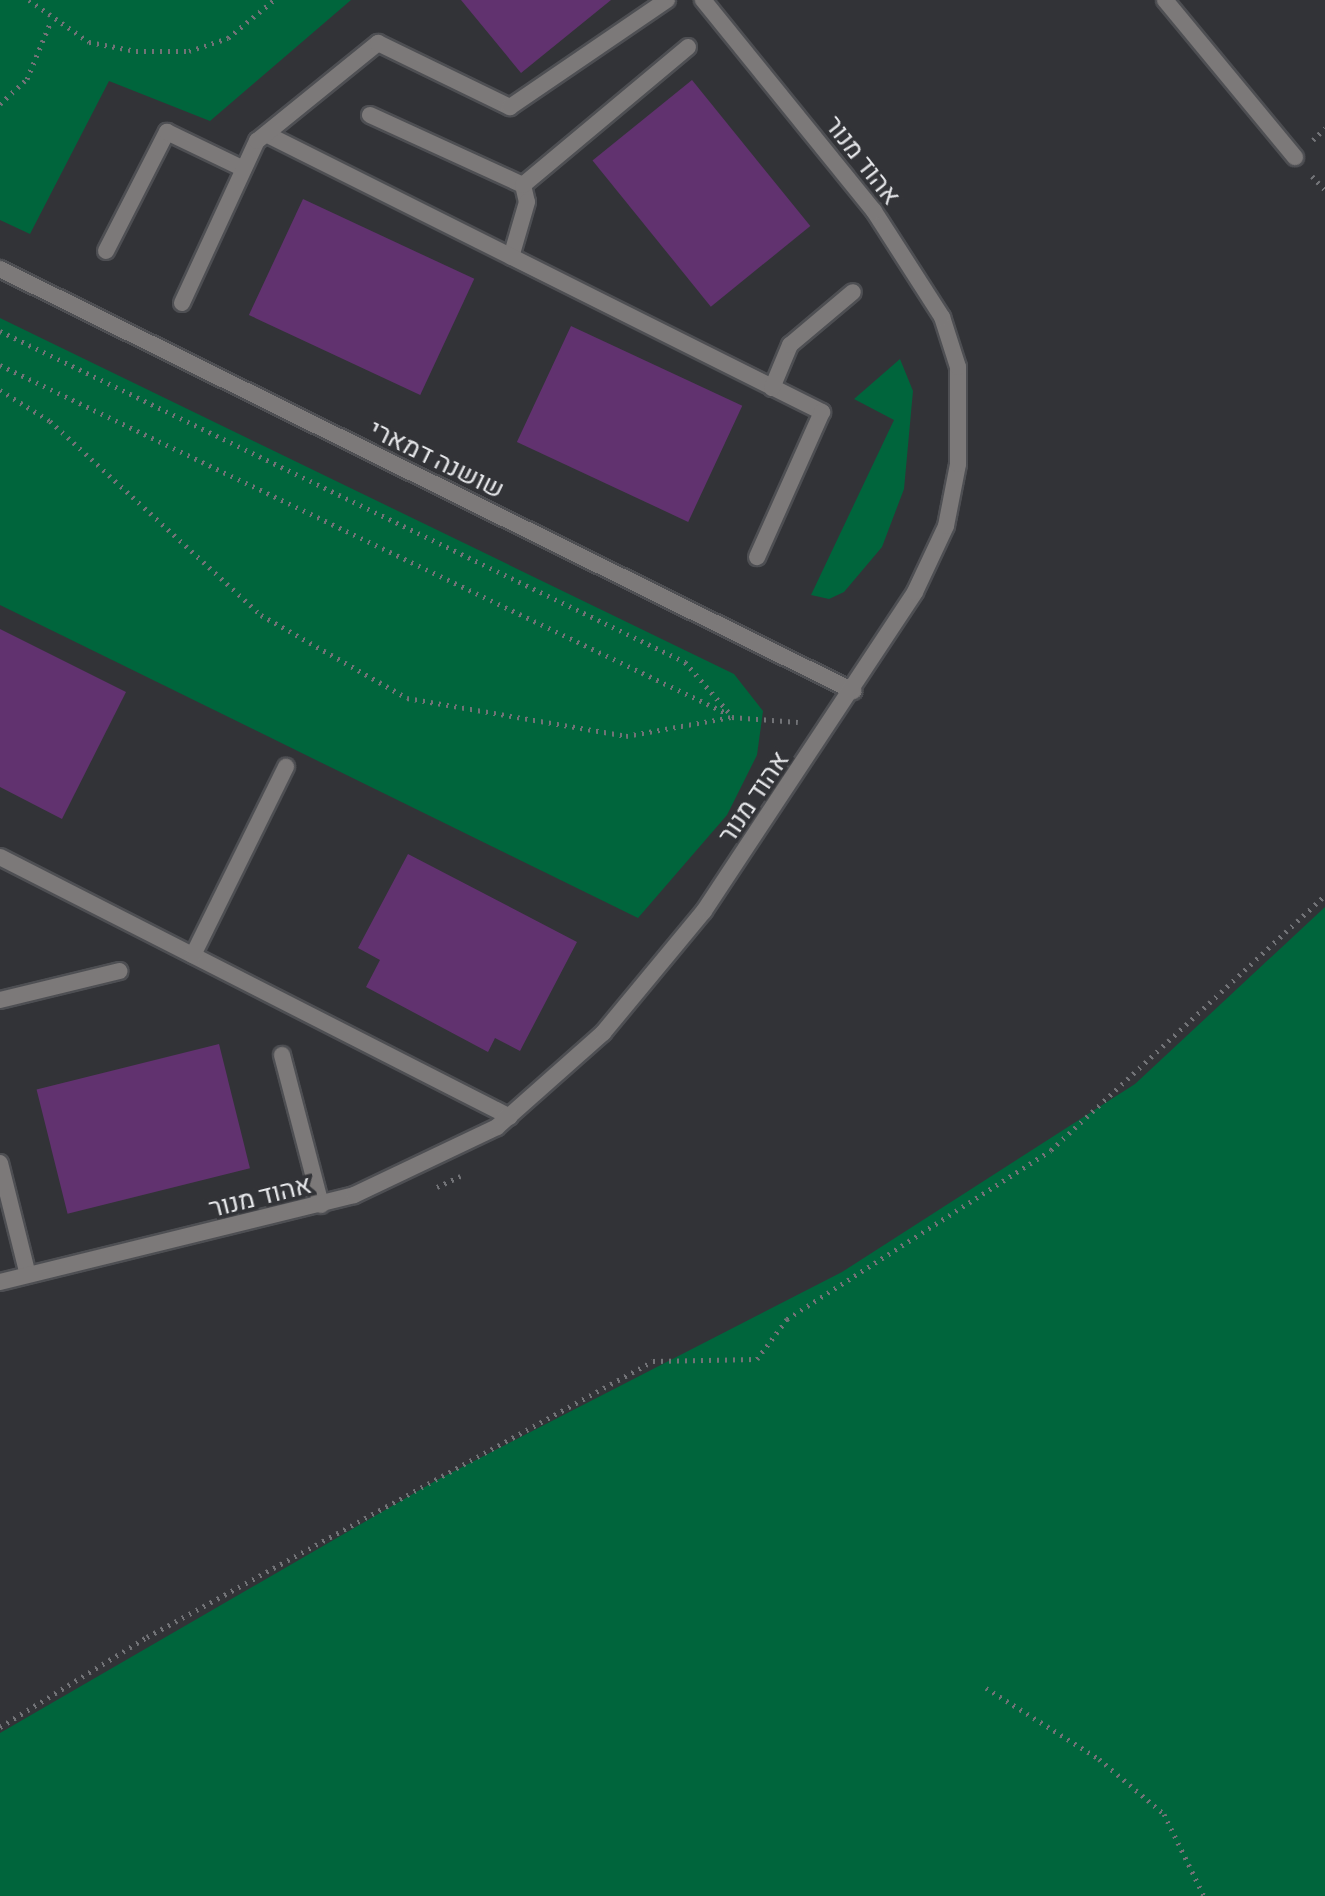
<!DOCTYPE html>
<meta charset="utf-8">
<style>
body{margin:0}
#map{position:relative;width:1325px;height:1896px;overflow:hidden;background:#323337;font-family:Manrope,Heebo,sans-serif}
div>[style]{position:absolute}
.green>*{inset:0;background:#00653c}
.building>*{inset:0;background:#61326f;transform-origin:0 0}
.path>*{height:5px;margin-top:-2.5px;transform-origin:0;background:repeating-linear-gradient(90deg,#727377 0 2px,transparent 0 8px)}
.roads{filter:drop-shadow(2px 0 #4e4f53) drop-shadow(-2px 0 #4e4f53) drop-shadow(0 2px #4e4f53) drop-shadow(0 -2px #4e4f53)}
.lane>*{height:16px;margin:-8px;padding:0 8px;transform-origin:8px;border-radius:8px;background:#7c7979}
.street>*{height:16px;margin:-8px;padding:0 8px;transform-origin:8px;border-radius:8px;background:#7c7979}
span{translate:-50% -50%;white-space:nowrap;text-align:center;line-height:1.15;-webkit-text-stroke:7px #323337;paint-order:stroke}
.street-label{font-size:26px;color:#e4e5e8}
</style>
<div id="map">
<div class="green">
<i style="clip-path:polygon(0 0,351px 0,210px 121px,109px 81px,30px 234px,0 220px)"></i>
<i style="clip-path:polygon(0 318px,734px 674px,763px 711px,757px 755px,727px 815px,638px 918px,0 605px)"></i>
<i style="clip-path:polygon(900px 359px,913px 391px,904px 489px,882px 547px,844px 592px,829px 599px,811px 595px,894px 420px,854px 399px)"></i>
<i style="clip-path:polygon(1325px 907px,1325px 1896px,0 1896px,0 1733px,437px 1480px,842px 1272px,1135px 1084px)"></i>
</div>
<div class="building">
<i style="clip-path:polygon(461px 0,611px 0,521px 73px)"></i>
<i style="left:692px;top:80px;width:188px;height:128px;rotate:51deg"></i>
<i style="left:303px;top:199px;width:189px;height:128px;rotate:25deg"></i>
<i style="left:571px;top:326px;width:189px;height:128px;rotate:25deg"></i>
<i style="clip-path:polygon(0 629px,126px 692px,62px 819px,0 787px)"></i>
<i style="clip-path:polygon(408px 854px,577px 942px,520px 1051px,495px 1038px,488px 1052px,366px 987px,380px 960px,358px 948px)"></i>
<i style="left:219px;top:1044px;width:128px;height:188px;rotate:76deg"></i>
</div>
<div class="path">
<i style="left:29px;top:0;width:73px;rotate:35deg"></i>
<i style="left:89px;top:42px;width:48px;rotate:10.8deg"></i>
<i style="left:136px;top:51px;width:53px"></i>
<i style="left:189px;top:51px;width:41px;rotate:-18.4deg"></i>
<i style="left:228px;top:38px;width:60px;rotate:-39.6deg"></i>
<i style="left:0;top:104px;width:37px;rotate:-43deg"></i>
<i style="left:27px;top:79px;width:63px;rotate:-67.5deg"></i>
<i style="left:1313px;top:140px;width:17px;rotate:-45deg"></i>
<i style="left:1312px;top:176px;width:19px;rotate:47deg"></i>
<i style="left:0;top:331px;width:761px;rotate:25.79deg"></i>
<i style="left:685px;top:662px;width:72px;rotate:49deg"></i>
<i style="left:0;top:365px;width:807px;rotate:25.61deg"></i>
<i style="left:0;top:390px;width:59px;rotate:31.8deg"></i>
<i style="left:50px;top:421px;width:287px;rotate:42.6deg"></i>
<i style="left:261px;top:615px;width:168px;rotate:29.6deg"></i>
<i style="left:407px;top:698px;width:222px;rotate:9.8deg"></i>
<i style="left:626px;top:736px;width:108px;rotate:-10.2deg"></i>
<i style="left:732px;top:717px;width:66px;rotate:4.3deg"></i>
<i style="left:437px;top:1187px;width:26px;rotate:-25deg"></i>
<i style="left:986px;top:1688px;width:133px;rotate:32.1deg"></i>
<i style="left:1099px;top:1759px;width:85px;rotate:40.2deg"></i>
<i style="left:1164px;top:1814px;width:91px;rotate:64deg"></i>
<i style="left:0;top:1727px;width:172px;rotate:-31.5deg"></i>
<i style="left:147px;top:1637px;width:576px;rotate:-28.61deg"></i>
<i style="left:653px;top:1361px;width:104px;rotate:-1.1deg"></i>
<i style="left:757px;top:1359px;width:50px;rotate:-53.1deg"></i>
<i style="left:787px;top:1319px;width:313px;rotate:-32.6deg"></i>
<i style="left:1051px;top:1150px;width:374px;rotate:-42.9deg"></i>
</div>
<div class="roads">
<div class="lane">
<i style="left:370px;top:115px;width:168px;rotate:24.6deg"></i>
<i style="left:523px;top:185px;width:17px;rotate:77deg"></i>
<i style="left:527px;top:202px;width:57px;rotate:106.2deg"></i>
<i style="left:266px;top:134px;width:622px;rotate:26.57deg"></i>
<i style="left:822px;top:412px;width:159px;rotate:114.1deg"></i>
<i style="left:523px;top:185px;width:215px;rotate:-39.9deg"></i>
<i style="left:106px;top:251px;width:134px;rotate:-62.9deg"></i>
<i style="left:167px;top:132px;width:85px;rotate:25.7deg"></i>
<i style="left:182px;top:303px;width:179px;rotate:-65.2deg"></i>
<i style="left:257px;top:141px;width:156px;rotate:-39deg"></i>
<i style="left:378px;top:43px;width:147px;rotate:25.9deg"></i>
<i style="left:510px;top:107px;width:190px;rotate:-34.3deg"></i>
<i style="left:772px;top:388px;width:47px;rotate:-67.3deg"></i>
<i style="left:790px;top:345px;width:82px;rotate:-40.1deg"></i>
<i style="left:0;top:857px;width:572px;rotate:27.01deg"></i>
<i style="left:193px;top:955px;width:210px;rotate:-63.7deg"></i>
<i style="left:0;top:1000px;width:123px;rotate:-13.6deg"></i>
<i style="left:282px;top:1055px;width:155px;rotate:75.4deg"></i>
<i style="left:0;top:1163px;width:115px;rotate:76deg"></i>
</div>
<div class="street">
<i style="left:1165px;top:0;width:204px;rotate:50.4deg"></i>
<i style="left:0;top:269px;width:952px;rotate:26.32deg"></i>
<i style="left:0;top:1282px;width:365px;rotate:-13.8deg"></i>
<i style="left:354px;top:1195px;width:158px;rotate:-25.4deg"></i>
<i style="left:497px;top:1127px;width:142px;rotate:-41.6deg"></i>
<i style="left:603px;top:1033px;width:158px;rotate:-50.4deg"></i>
<i style="left:704px;top:911px;width:382px;rotate:-56.5deg"></i>
<i style="left:915px;top:592px;width:73px;rotate:-64.8deg"></i>
<i style="left:946px;top:526px;width:63px;rotate:-79deg"></i>
<i style="left:958px;top:464px;width:97px;rotate:-90deg"></i>
<i style="left:958px;top:367px;width:52px;rotate:-107.7deg"></i>
<i style="left:942px;top:317px;width:126px;rotate:-122.7deg"></i>
<i style="left:874px;top:211px;width:272px;rotate:-129deg"></i>
</div>
</div>
<div class="street-label">
<span style="left:863px;top:160px;rotate:52deg">אהוד מנור</span>
<span style="left:437px;top:459px;rotate:26deg">שושנה דמארי</span>
<span style="left:753px;top:797px;rotate:-56deg">אהוד מנור</span>
<span style="left:260px;top:1196px;rotate:-14deg">אהוד מנור</span>
</div>
</div>
